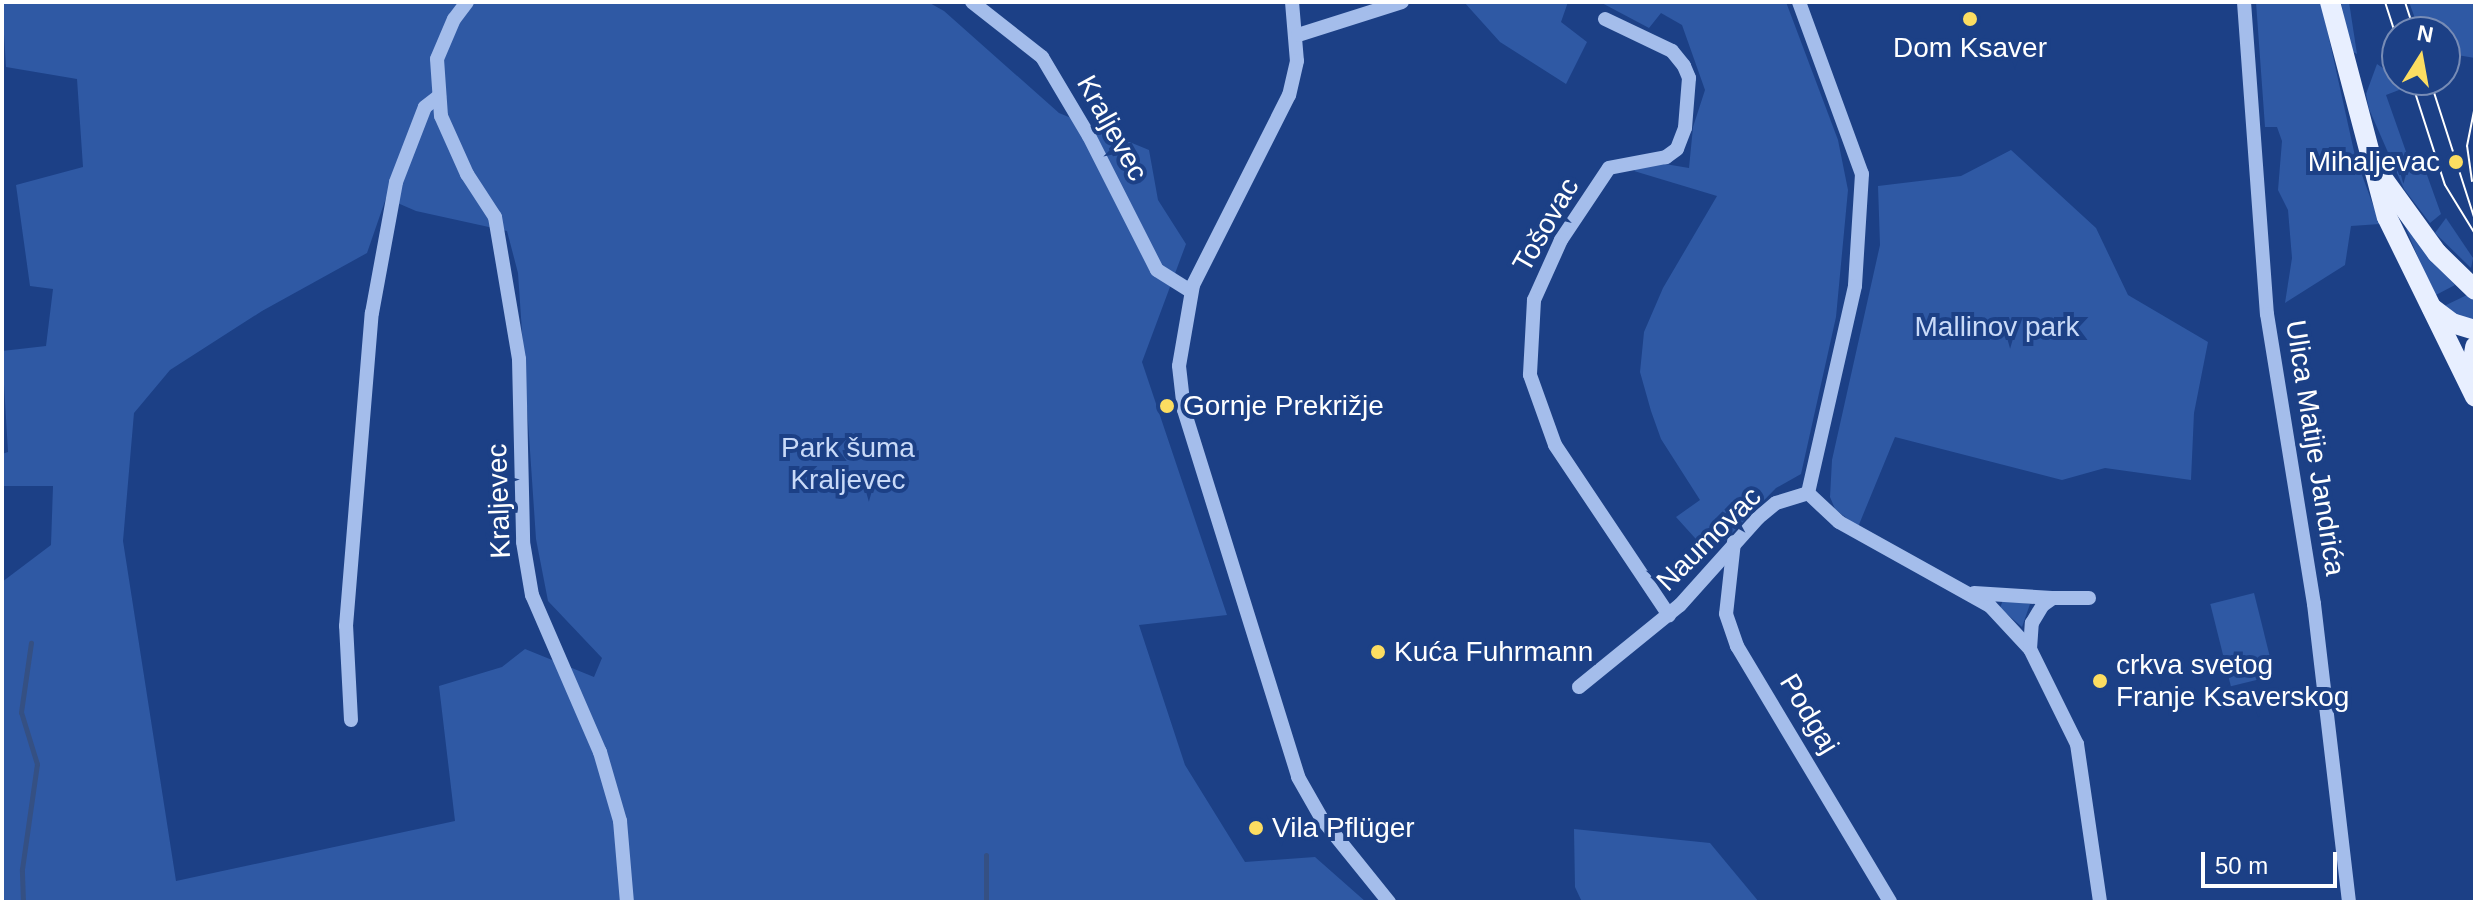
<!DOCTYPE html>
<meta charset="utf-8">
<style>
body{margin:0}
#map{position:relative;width:2477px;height:904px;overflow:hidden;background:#1c4086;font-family:Arial,sans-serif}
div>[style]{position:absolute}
.green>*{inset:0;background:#2f59a4;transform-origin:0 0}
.stream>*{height:5px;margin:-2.5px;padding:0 2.5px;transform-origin:2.5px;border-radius:2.5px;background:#355083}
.minor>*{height:14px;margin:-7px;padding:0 7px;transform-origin:7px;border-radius:7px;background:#a4bdeb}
.major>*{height:20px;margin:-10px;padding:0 10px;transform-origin:10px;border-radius:10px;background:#e8efff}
.tram>*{height:2px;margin:-1px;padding:0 1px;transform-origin:1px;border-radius:1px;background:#fff}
.dots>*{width:22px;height:22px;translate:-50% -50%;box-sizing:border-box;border:4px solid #1c4086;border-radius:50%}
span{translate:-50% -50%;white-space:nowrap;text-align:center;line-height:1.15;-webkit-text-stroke:8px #1c4086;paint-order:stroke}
.poi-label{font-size:28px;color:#fff}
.right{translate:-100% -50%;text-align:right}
.left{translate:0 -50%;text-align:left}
.street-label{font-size:28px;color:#fff}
.park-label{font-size:28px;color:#c9daf8}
.frame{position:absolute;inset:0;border:4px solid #fff;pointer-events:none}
.north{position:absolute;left:2381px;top:16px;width:80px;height:80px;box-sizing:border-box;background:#1c4086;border:2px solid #778cb6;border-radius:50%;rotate:11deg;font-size:22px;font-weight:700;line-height:32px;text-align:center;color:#fff}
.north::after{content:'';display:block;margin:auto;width:28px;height:36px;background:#fcdd61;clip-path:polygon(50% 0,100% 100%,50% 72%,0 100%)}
.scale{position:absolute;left:2201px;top:852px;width:136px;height:36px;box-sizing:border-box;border:4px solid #fff;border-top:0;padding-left:10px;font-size:24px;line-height:28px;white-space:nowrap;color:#fff;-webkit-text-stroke:6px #1c4086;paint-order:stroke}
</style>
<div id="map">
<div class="green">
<i style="clip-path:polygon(evenodd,2px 2px,928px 2px,944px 11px,1059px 113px,1149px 150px,1158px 200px,1186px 244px,1142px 362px,1227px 615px,1139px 625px,1185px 765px,1245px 862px,1315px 857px,1366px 902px,2px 902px,2px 582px,51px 545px,53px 486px,2px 486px,2px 454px,8px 452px,2px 351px,46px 346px,53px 289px,30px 286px,16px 185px,83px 167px,77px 79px,6px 67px,2px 2px,386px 198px,416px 211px,507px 231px,518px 273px,536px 539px,548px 601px,602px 658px,594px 677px,525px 649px,502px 667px,439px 686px,455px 821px,176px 881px,123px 541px,134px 413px,170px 370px,262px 311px,367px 253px,386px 198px)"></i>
<i style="clip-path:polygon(1464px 2px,1568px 2px,1561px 22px,1587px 42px,1566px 84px,1500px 42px)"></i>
<i style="clip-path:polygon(1600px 2px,1786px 2px,1838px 140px,1848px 190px,1836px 317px,1801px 474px,1776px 488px,1702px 564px,1675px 584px,1704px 548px,1676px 517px,1700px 500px,1661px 439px,1651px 411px,1640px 372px,1644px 332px,1663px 288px,1717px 196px,1634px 171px,1647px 161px,1689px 168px,1693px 127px,1705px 90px,1682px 25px,1661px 13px,1649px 28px)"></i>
<i style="clip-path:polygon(2256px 2px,2321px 2px,2355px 156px,2380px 224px,2351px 226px,2345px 265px,2285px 303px,2292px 258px,2288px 210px,2278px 190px,2282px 141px,2277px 127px,2265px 127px)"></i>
<i style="clip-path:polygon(2341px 2px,2349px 2px,2357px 54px,2351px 51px)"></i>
<i style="clip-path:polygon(2409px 2px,2475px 2px,2475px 58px,2445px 53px,2445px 32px,2420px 32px)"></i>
<i style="clip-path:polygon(2377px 64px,2396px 77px,2399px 90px,2386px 95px,2410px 163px,2422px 161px,2441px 214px,2430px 223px,2404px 189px,2369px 109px,2366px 94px)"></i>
<i style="clip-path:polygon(2011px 150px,2096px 228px,2128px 295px,2208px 342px,2194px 413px,2191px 480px,2105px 468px,2062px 480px,1895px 437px,1858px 527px,1835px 509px,1830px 497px,1832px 460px,1880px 245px,1878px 186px,1961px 176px)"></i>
<i style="clip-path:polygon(2446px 218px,2473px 258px,2471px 268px,2435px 233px)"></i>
<i style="clip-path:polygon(2405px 226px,2455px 285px,2434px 296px)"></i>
<i style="clip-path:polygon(2467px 295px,2475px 301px,2475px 323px,2442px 307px)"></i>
<i style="left:2254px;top:593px;width:85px;height:45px;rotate:76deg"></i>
<i style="clip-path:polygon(2003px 600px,2030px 604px,2022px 627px,2000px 608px)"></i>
<i style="clip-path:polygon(1574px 829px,1710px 843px,1759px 902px,1582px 902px,1575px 887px)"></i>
</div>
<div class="stream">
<i style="left:23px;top:902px;width:33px;rotate:-92deg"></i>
<i style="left:22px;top:869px;width:106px;rotate:-81.9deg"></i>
<i style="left:37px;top:764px;width:54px;rotate:-107.1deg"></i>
<i style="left:21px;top:712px;width:70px;rotate:-81.8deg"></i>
<i style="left:986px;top:902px;width:47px;rotate:-90deg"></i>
</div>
<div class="minor">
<i style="left:467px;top:2px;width:21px;rotate:127deg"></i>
<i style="left:454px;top:19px;width:43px;rotate:113deg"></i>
<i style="left:437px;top:59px;width:57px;rotate:86deg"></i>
<i style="left:441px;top:116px;width:64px;rotate:65.9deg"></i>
<i style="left:467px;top:174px;width:51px;rotate:56.9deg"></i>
<i style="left:495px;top:217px;width:144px;rotate:80.4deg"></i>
<i style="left:519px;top:359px;width:183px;rotate:88.7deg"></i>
<i style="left:523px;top:542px;width:54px;rotate:80.4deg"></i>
<i style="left:532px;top:595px;width:171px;rotate:66.6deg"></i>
<i style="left:600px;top:752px;width:72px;rotate:73.8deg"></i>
<i style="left:620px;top:821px;width:81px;rotate:85.1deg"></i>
<i style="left:972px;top:2px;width:89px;rotate:38.2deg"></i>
<i style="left:1042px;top:57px;width:92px;rotate:59.3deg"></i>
<i style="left:1089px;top:136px;width:150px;rotate:63.1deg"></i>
<i style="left:1157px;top:270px;width:40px;rotate:32deg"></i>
<i style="left:1292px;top:2px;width:59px;rotate:85.2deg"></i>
<i style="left:1297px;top:61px;width:35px;rotate:103deg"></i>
<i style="left:1289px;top:95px;width:213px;rotate:116.8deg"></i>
<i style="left:1193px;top:285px;width:82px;rotate:99.8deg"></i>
<i style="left:1179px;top:366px;width:44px;rotate:83.5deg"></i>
<i style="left:1184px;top:410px;width:384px;rotate:72.7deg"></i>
<i style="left:1298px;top:777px;width:48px;rotate:60.3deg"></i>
<i style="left:1322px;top:819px;width:107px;rotate:51.1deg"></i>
<i style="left:1799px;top:2px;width:183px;rotate:69.9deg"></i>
<i style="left:1862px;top:174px;width:112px;rotate:93.6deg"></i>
<i style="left:1855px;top:286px;width:212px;rotate:102.8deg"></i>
<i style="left:2244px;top:2px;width:313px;rotate:85.8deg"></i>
<i style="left:2267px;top:314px;width:294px;rotate:80.8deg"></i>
<i style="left:2314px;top:604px;width:300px;rotate:83.3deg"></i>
<i style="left:1605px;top:19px;width:74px;rotate:25.5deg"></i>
<i style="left:1672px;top:51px;width:19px;rotate:51deg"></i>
<i style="left:1684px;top:66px;width:13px;rotate:67deg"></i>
<i style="left:1689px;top:78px;width:50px;rotate:94.6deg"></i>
<i style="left:1685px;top:128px;width:22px;rotate:111deg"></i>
<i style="left:1677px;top:149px;width:14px;rotate:144deg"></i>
<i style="left:1666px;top:157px;width:58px;rotate:169.1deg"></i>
<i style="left:1609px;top:168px;width:87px;rotate:123.7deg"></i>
<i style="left:1561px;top:240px;width:66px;rotate:114.2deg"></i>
<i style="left:1534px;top:300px;width:75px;rotate:93.1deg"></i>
<i style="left:1530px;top:375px;width:74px;rotate:70.3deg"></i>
<i style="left:1555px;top:445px;width:205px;rotate:56.2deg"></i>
<i style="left:1298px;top:35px;width:109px;rotate:-17.6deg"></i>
<i style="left:1808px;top:493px;width:42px;rotate:43.1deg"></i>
<i style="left:1839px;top:522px;width:173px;rotate:29.1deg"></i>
<i style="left:1990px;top:606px;width:59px;rotate:47.1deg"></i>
<i style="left:2030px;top:649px;width:106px;rotate:63.7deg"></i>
<i style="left:2077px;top:744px;width:160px;rotate:81.7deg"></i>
<i style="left:1734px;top:542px;width:72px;rotate:96.3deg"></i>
<i style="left:1726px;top:614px;width:34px;rotate:71deg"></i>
<i style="left:1737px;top:646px;width:298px;rotate:59.1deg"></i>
<i style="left:1974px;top:593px;width:78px;rotate:3.7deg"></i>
<i style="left:2030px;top:649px;width:26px;rotate:-86deg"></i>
<i style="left:2032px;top:623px;width:21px;rotate:-59deg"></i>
<i style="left:2043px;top:605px;width:12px;rotate:-35deg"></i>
<i style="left:2053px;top:598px;width:36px"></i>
<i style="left:1579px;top:687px;width:130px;rotate:-39.1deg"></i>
<i style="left:1680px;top:605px;width:117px;rotate:-48.1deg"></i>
<i style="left:1758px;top:518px;width:23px;rotate:-40deg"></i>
<i style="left:1776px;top:503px;width:34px;rotate:-17deg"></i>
<i style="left:351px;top:720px;width:94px;rotate:-93deg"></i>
<i style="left:346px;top:626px;width:314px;rotate:-85.3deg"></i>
<i style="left:372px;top:313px;width:133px;rotate:-79.6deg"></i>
<i style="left:396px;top:182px;width:80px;rotate:-68.9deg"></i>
<i style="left:425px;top:107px;width:18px;rotate:-38deg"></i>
</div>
<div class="major">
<i style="left:2330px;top:2px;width:222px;rotate:75.2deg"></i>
<i style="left:2387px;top:217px;width:200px;rotate:63.9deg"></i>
<i style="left:2381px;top:176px;width:95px;rotate:54deg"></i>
<i style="left:2437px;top:253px;width:53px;rotate:44.2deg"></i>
<i style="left:2432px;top:308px;width:25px;rotate:37deg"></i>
<i style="left:2452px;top:323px;width:24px;rotate:17deg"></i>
<i style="left:2469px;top:382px;width:36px;rotate:-80deg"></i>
</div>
<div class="tram">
<i style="left:2385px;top:2px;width:38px;rotate:72deg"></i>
<i style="left:2405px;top:2px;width:32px;rotate:72deg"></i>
<i style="left:2411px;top:80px;width:110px;rotate:72.1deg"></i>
<i style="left:2445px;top:185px;width:57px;rotate:58.5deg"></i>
<i style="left:2430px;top:80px;width:147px;rotate:72.2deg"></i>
<i style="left:2472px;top:181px;width:35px;rotate:-98deg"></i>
<i style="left:2467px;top:146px;width:41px;rotate:-78.7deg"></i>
</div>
<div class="dots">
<i style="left:1970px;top:19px;background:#fcdd61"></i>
<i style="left:2456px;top:162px;background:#fcdd61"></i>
<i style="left:1167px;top:406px;background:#fcdd61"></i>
<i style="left:1378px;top:652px;background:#fcdd61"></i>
<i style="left:2100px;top:681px;background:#fcdd61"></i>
<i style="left:1256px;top:828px;background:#fcdd61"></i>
</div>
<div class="poi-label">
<span style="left:1970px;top:48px">Dom Ksaver</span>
<span class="right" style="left:2440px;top:162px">Mihaljevac</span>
<span class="left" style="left:1183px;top:406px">Gornje Prekrižje</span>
<span class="left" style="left:1394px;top:652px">Kuća Fuhrmann</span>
<span class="left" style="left:2116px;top:681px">crkva svetog<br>Franje Ksaverskog</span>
<span class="left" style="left:1272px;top:828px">Vila Pflüger</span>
</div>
<div class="street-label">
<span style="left:1112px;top:128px;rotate:61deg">Kraljevec</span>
<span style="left:1546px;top:225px;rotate:-60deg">Tošovac</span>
<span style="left:2315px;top:448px;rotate:81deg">Ulica Matije Jandrića</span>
<span style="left:499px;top:501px;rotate:-92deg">Kraljevec</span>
<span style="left:1709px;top:539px;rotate:-45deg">Naumovac</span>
<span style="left:1809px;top:714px;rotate:59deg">Podgaj</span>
</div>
<div class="park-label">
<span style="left:1997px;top:327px">Mallinov park</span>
<span style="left:848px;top:464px">Park šuma<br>Kraljevec</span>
</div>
<div class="frame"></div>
<div class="north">N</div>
<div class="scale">50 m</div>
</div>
